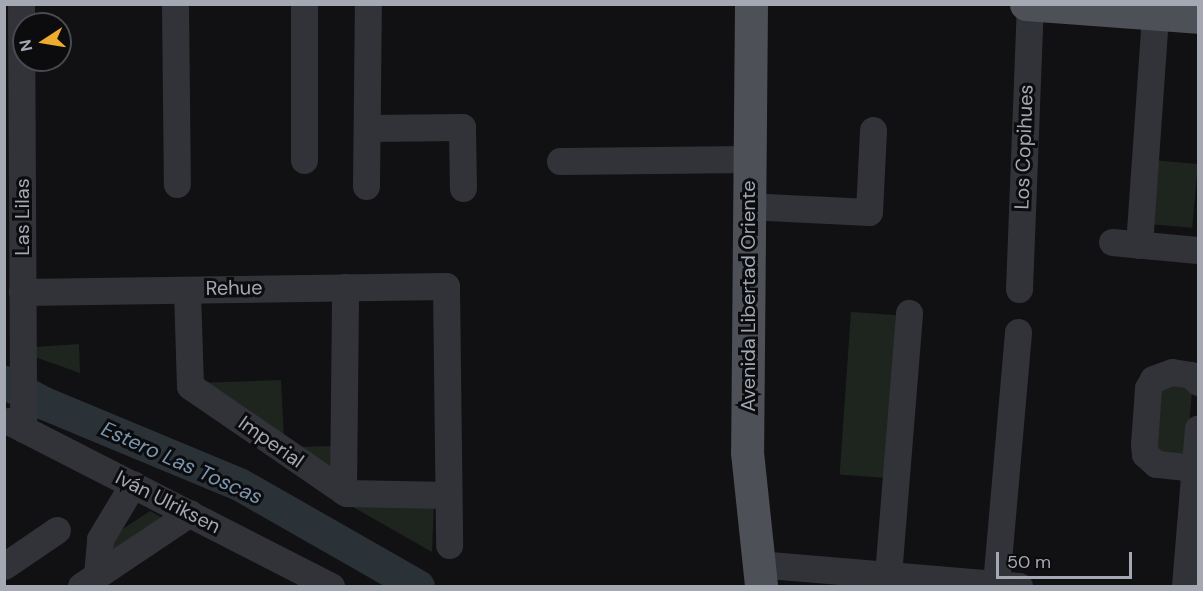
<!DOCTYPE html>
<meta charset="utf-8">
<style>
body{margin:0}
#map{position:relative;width:1203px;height:591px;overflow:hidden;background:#111113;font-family:"DM Sans",sans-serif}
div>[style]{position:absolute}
.green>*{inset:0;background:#1e251e;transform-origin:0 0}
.river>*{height:33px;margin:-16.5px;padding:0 16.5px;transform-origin:16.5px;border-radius:16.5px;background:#2a3238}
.minor>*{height:27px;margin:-13.5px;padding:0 13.5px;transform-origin:13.5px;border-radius:13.5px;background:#323338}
.major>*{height:33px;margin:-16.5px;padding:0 16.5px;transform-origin:16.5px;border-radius:16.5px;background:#4e5057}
span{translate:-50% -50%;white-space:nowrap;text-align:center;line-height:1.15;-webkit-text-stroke:6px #0c0c0e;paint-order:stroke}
.street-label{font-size:20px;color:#a3a8b3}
.water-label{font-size:21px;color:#7a96ae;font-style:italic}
.frame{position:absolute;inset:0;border:6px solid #a3a8b3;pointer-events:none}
.north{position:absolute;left:12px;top:12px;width:60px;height:60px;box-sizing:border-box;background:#0c0c0e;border:2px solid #484a50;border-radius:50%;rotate:258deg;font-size:16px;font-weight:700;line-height:24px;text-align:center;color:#a3a8b3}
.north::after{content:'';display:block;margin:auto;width:21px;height:27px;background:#edab2f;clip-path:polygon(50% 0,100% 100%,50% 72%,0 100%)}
.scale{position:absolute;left:996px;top:552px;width:136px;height:27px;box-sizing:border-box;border:3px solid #a3a8b3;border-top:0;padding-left:8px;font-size:18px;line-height:21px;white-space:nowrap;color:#a3a8b3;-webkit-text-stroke:4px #0c0c0e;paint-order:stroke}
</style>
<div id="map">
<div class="green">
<i style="left:1151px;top:160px;width:47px;height:64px;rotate:5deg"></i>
<i style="left:851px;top:312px;width:51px;height:163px;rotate:4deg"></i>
<i style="clip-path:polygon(79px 344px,80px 373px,35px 357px,34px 347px)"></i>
<i style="clip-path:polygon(281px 380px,284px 439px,198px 383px)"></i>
<i style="clip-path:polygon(1184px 382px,1192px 391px,1187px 449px,1182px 456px,1155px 454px,1155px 387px)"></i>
<i style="clip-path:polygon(331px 446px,332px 470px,297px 447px)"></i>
<i style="clip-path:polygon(339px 499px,434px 502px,432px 552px)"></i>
<i style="clip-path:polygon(150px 511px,161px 517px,107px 555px,103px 542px)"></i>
</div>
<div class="river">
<i style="left:4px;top:382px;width:45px;rotate:27.7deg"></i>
<i style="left:44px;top:403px;width:211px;rotate:22.6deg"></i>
<i style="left:239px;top:484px;width:206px;rotate:29.7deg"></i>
</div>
<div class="minor">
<i style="left:21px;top:4px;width:425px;rotate:89.7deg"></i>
<i style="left:175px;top:4px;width:180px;rotate:89.4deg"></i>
<i style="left:304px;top:4px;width:156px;rotate:90deg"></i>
<i style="left:368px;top:128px;width:94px;rotate:-0.6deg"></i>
<i style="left:462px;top:127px;width:61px;rotate:89.1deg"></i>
<i style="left:560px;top:161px;width:189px;rotate:-0.6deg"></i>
<i style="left:366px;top:186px;width:182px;rotate:-89.4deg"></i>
<i style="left:748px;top:206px;width:121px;rotate:2.8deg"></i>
<i style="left:869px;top:212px;width:82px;rotate:-87.2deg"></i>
<i style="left:1112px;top:242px;width:86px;rotate:5.3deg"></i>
<i style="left:1139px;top:245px;width:242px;rotate:-86deg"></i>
<i style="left:1019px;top:289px;width:285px;rotate:-87.8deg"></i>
<i style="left:187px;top:291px;width:95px;rotate:88.2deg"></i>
<i style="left:190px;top:386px;width:189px;rotate:34.4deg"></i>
<i style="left:346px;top:493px;width:102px;rotate:1.1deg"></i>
<i style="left:22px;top:292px;width:424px;rotate:-0.8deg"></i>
<i style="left:446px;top:286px;width:259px;rotate:89.3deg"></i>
<i style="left:8px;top:421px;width:363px;rotate:27.1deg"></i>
<i style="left:1195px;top:468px;width:39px;rotate:-174deg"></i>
<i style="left:1156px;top:464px;width:15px;rotate:-138deg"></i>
<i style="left:1145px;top:454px;width:10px;rotate:-96deg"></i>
<i style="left:1144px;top:444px;width:56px;rotate:-85.9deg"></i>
<i style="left:1148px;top:388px;width:10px;rotate:-61deg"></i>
<i style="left:1153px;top:379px;width:20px;rotate:-20deg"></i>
<i style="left:1172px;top:372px;width:19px;rotate:9deg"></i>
<i style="left:1191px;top:375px;width:10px;rotate:45deg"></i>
<i style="left:343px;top:491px;width:204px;rotate:-89.4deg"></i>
<i style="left:757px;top:564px;width:263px;rotate:4.8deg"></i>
<i style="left:4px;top:566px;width:64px;rotate:-34.2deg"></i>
<i style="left:97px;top:575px;width:36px;rotate:-85deg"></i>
<i style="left:100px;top:539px;width:64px;rotate:-59deg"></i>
<i style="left:888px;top:575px;width:263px;rotate:-85.4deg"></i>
<i style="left:996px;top:584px;width:253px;rotate:-85deg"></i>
<i style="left:81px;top:586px;width:131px;rotate:-33.8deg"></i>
<i style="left:1185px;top:586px;width:158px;rotate:-85.3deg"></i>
</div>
<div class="major">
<i style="left:751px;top:4px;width:448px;rotate:90.5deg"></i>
<i style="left:747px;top:452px;width:135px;rotate:84deg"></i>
<i style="left:1026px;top:4px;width:172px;rotate:4.3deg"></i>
</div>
<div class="street-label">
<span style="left:1024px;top:147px;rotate:-88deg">Los Copihues</span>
<span style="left:22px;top:217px;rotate:-90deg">Las Lilas</span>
<span style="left:234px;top:288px;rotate:-1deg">Rehue</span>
<span style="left:748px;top:296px;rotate:-90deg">Avenida Libertad Oriente</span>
<span style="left:271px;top:442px;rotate:35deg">Imperial</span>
<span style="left:168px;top:502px;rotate:27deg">Iván Ulriksen</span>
</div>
<div class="water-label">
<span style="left:182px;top:463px;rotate:24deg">Estero Las Toscas</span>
</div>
<div class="frame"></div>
<div class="north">N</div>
<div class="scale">50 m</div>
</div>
